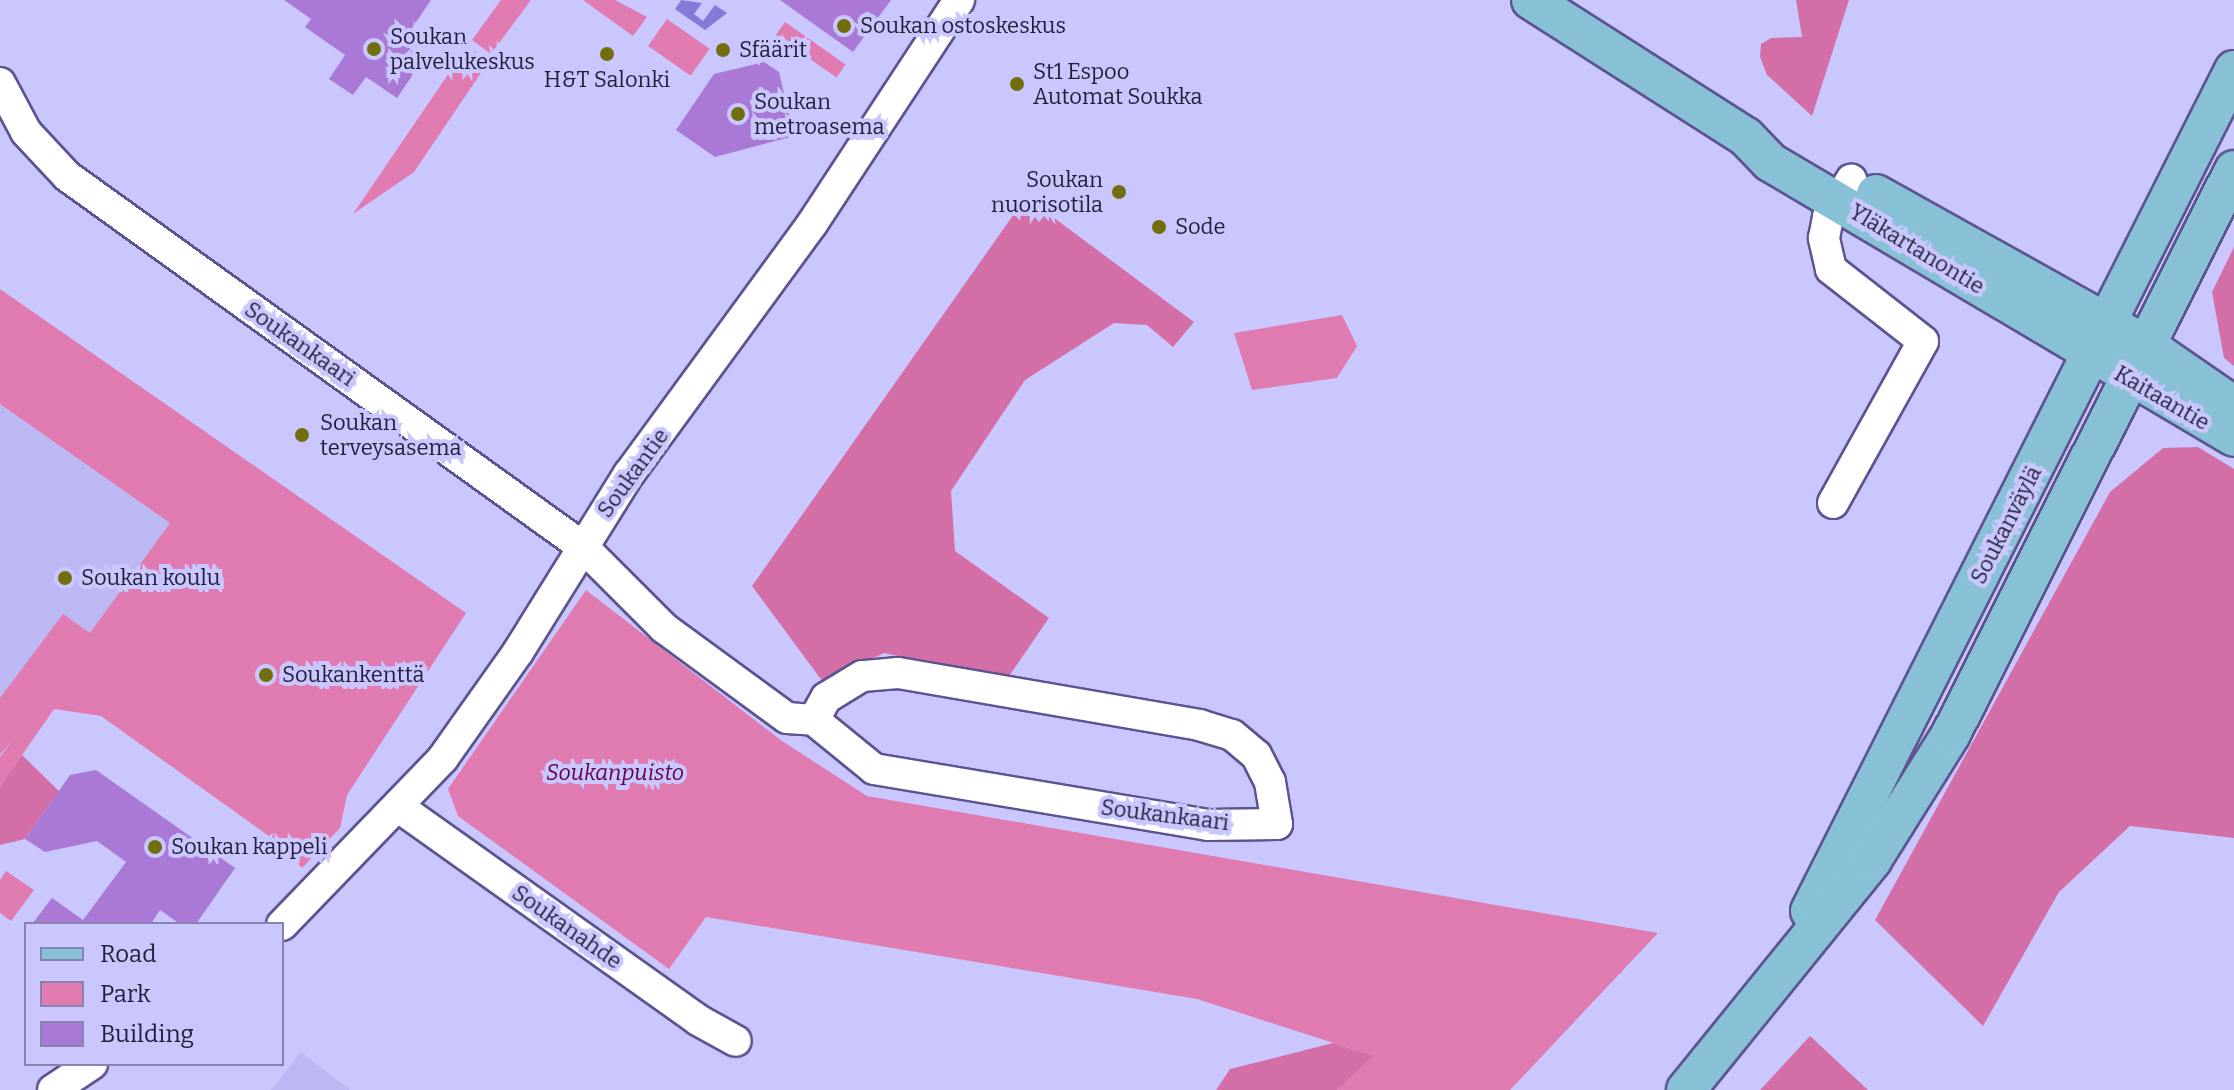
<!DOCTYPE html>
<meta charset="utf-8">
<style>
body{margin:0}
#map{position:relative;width:2234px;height:1090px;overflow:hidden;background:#cac7ff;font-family:Bitter,serif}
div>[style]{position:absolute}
.built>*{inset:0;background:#bcb8f3}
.green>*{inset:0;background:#e07bb2;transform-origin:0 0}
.forest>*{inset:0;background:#d36fa6}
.water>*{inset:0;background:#867ad9}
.building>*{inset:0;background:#aa79d5}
.roads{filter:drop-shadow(2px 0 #5b5491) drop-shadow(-2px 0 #5b5491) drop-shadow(0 2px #5b5491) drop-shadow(0 -2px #5b5491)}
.minor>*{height:30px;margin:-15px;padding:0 15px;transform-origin:15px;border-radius:15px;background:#fff}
.major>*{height:38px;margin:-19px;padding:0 19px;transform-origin:19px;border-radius:19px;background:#88c1d6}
.dots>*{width:22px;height:22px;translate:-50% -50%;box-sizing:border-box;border:4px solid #cac7ff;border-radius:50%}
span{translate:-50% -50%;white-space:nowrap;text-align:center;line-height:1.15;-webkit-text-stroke:8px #cac7ff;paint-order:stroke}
.poi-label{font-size:22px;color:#211e38}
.left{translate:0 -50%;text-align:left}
.right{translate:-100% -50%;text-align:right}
.street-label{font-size:22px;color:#211e38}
.park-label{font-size:22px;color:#620343;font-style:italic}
.legend{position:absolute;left:24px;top:922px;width:260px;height:144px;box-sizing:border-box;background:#cac7ff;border:2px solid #8683af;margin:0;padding:10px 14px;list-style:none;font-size:24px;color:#211e38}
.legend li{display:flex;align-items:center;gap:16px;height:40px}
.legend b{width:40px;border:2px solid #8683af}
</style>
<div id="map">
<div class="built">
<i style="clip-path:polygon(0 404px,170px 523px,0 757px)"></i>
<i style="clip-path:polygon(301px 1052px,350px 1090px,271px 1090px)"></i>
</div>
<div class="green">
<i style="clip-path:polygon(501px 0,531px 0,491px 54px,472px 40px)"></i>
<i style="clip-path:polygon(583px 0,615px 0,647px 17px,633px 36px)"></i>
<i style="left:667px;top:19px;width:52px;height:33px;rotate:35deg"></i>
<i style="left:785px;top:22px;width:74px;height:16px;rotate:35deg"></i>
<i style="clip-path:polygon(472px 50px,489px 61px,414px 172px,353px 214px,449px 73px,456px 73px)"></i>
<i style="clip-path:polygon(0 289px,466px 613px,347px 795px,340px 828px,302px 868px,280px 844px,101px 716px,54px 709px,0 787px,0 757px,12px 741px,0 754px,0 698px,63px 614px,90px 633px,170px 523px,0 404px)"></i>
<i style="clip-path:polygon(1342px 315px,1357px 346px,1337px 378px,1252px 390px,1234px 333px)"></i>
<i style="clip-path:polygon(586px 590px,782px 741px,867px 796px,1658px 933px,1510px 1090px,1337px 1090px,1374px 1056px,1197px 999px,706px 917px,669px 969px,458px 816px,448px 789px)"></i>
<i style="clip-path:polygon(6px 871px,34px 890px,11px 921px,0 913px,0 880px)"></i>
</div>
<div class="forest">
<i style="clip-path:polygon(1796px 0,1849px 0,1812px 116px,1767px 75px,1760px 57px,1761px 44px,1771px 38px,1802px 37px)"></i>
<i style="clip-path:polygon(1026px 197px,1194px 322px,1173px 347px,1147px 325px,1114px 323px,1025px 380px,951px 491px,955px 551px,1049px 618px,1007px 679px,884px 653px,823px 682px,752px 586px)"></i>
<i style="clip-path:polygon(2234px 247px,2234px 366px,2224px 358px,2212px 292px)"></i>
<i style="clip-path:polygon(2198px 447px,2234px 469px,2234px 838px,2130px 826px,2059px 892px,1983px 1026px,1875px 920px,2110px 492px,2163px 448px)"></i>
<i style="clip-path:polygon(22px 755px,59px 791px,25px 839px,0 845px,0 787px)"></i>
<i style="clip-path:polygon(1810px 1036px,1868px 1090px,1760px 1090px)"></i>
<i style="clip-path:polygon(1333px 1043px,1374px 1056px,1337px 1090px,1216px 1090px,1230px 1069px)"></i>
</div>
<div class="water">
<i style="clip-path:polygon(681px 0,702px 3px,694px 14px,703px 21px,715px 5px,727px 13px,705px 30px,675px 9px)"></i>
</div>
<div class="building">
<i style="clip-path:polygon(284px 0,431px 0,402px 43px,424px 58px,397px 98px,366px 77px,353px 95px,329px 79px,345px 55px,305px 27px,311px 19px)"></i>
<i style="clip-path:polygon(780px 0,891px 0,853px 52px)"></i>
<i style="clip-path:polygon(764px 62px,779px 72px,794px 136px,715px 157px,676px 130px,714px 74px)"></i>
<i style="clip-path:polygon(96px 770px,235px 868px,196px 924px,180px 924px,160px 910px,151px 924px,32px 924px,52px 898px,83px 920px,126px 862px,97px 841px,45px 852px,25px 839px,70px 775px)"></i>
</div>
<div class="roads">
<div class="minor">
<i style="left:0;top:83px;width:55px;rotate:62deg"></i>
<i style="left:26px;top:132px;width:60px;rotate:47deg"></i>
<i style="left:67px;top:176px;width:636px;rotate:35.72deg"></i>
<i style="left:583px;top:547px;width:115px;rotate:45deg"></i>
<i style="left:664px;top:628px;width:152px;rotate:36.2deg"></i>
<i style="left:787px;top:718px;width:27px;rotate:4deg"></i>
<i style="left:814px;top:720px;width:77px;rotate:39.2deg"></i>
<i style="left:874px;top:769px;width:339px;rotate:9.5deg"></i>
<i style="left:1208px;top:825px;width:69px;rotate:-0.8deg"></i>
<i style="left:1277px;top:824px;width:43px;rotate:-99.5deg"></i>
<i style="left:1270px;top:782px;width:30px;rotate:-117deg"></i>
<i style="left:1256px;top:755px;width:31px;rotate:-140deg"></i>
<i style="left:1232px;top:735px;width:34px;rotate:-163deg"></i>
<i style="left:1200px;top:725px;width:306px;rotate:-170.2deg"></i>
<i style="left:898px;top:673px;width:36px;rotate:175deg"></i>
<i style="left:862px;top:676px;width:42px;rotate:148.6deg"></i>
<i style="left:826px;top:698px;width:25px;rotate:119deg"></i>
<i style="left:1833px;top:503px;width:185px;rotate:-60.9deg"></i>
<i style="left:1923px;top:341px;width:117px;rotate:-142deg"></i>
<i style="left:1831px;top:269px;width:32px;rotate:-103deg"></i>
<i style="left:1824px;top:238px;width:21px;rotate:-79deg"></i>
<i style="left:1828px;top:217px;width:44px;rotate:-58.1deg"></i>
<i style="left:400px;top:808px;width:366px;rotate:35.4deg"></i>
<i style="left:698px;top:1020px;width:43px;rotate:28.9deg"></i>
<i style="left:282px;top:925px;width:232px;rotate:-46deg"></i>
<i style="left:443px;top:758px;width:130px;rotate:-54.7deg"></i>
<i style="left:518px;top:652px;width:210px;rotate:-58.1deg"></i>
<i style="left:629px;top:474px;width:310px;rotate:-53.8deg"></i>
<i style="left:812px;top:224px;width:268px;rotate:-56.7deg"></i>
<i style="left:53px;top:1090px;width:47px;rotate:-33.7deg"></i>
</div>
<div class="major">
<i style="left:1531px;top:0;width:255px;rotate:32.5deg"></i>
<i style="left:1746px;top:137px;width:35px;rotate:46deg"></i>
<i style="left:1770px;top:162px;width:539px;rotate:30.65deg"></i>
<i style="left:1876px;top:194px;width:309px;rotate:29.2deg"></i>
<i style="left:2146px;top:345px;width:107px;rotate:34.7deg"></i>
<i style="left:1810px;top:911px;width:942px;rotate:-63.24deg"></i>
<i style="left:1686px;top:1090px;width:296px;rotate:-51deg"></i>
<i style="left:1872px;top:860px;width:149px;rotate:-57.9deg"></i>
<i style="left:1951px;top:734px;width:631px;rotate:-63.35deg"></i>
</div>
</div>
<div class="dots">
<i style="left:844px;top:26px;background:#726e0e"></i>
<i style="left:374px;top:49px;background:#726e0e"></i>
<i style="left:723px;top:50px;background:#726e0e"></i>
<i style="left:607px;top:54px;background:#726e0e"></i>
<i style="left:1017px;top:84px;background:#726e0e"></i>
<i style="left:738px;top:114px;background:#726e0e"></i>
<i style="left:1119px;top:192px;background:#726e0e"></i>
<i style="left:1159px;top:227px;background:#726e0e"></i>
<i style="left:302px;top:435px;background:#726e0e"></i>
<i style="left:65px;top:578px;background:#726e0e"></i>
<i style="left:266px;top:675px;background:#726e0e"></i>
<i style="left:155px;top:847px;background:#726e0e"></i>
</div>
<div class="poi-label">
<span class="left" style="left:860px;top:26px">Soukan ostoskeskus</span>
<span class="left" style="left:390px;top:49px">Soukan<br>palvelukeskus</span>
<span class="left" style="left:739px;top:50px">Sfäärit</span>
<span class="left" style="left:1033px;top:84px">St1 Espoo<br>Automat Soukka</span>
<span style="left:607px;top:80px">H&amp;T Salonki</span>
<span class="left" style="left:754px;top:114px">Soukan<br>metroasema</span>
<span class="right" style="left:1103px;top:192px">Soukan<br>nuorisotila</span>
<span class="left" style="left:1175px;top:227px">Sode</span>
<span class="left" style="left:320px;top:435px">Soukan<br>terveysasema</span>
<span class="left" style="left:81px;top:578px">Soukan koulu</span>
<span class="left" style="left:282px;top:675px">Soukankenttä</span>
<span class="left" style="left:171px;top:847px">Soukan kappeli</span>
</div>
<div class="street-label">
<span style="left:1917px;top:249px;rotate:31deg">Yläkartanontie</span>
<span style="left:300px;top:344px;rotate:35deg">Soukankaari</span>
<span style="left:2162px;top:398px;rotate:30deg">Kaitaantie</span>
<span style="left:633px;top:473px;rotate:-54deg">Soukantie</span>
<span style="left:2006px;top:525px;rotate:-63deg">Soukanväylä</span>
<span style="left:1165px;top:815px;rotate:7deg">Soukankaari</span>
<span style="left:567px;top:927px;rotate:35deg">Soukanahde</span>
</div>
<div class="park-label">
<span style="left:615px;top:773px">Soukanpuisto</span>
</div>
<ul class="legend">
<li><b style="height:10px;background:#88c1d6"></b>Road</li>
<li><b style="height:22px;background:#e07bb2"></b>Park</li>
<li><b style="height:22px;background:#aa79d5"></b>Building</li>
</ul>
</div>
